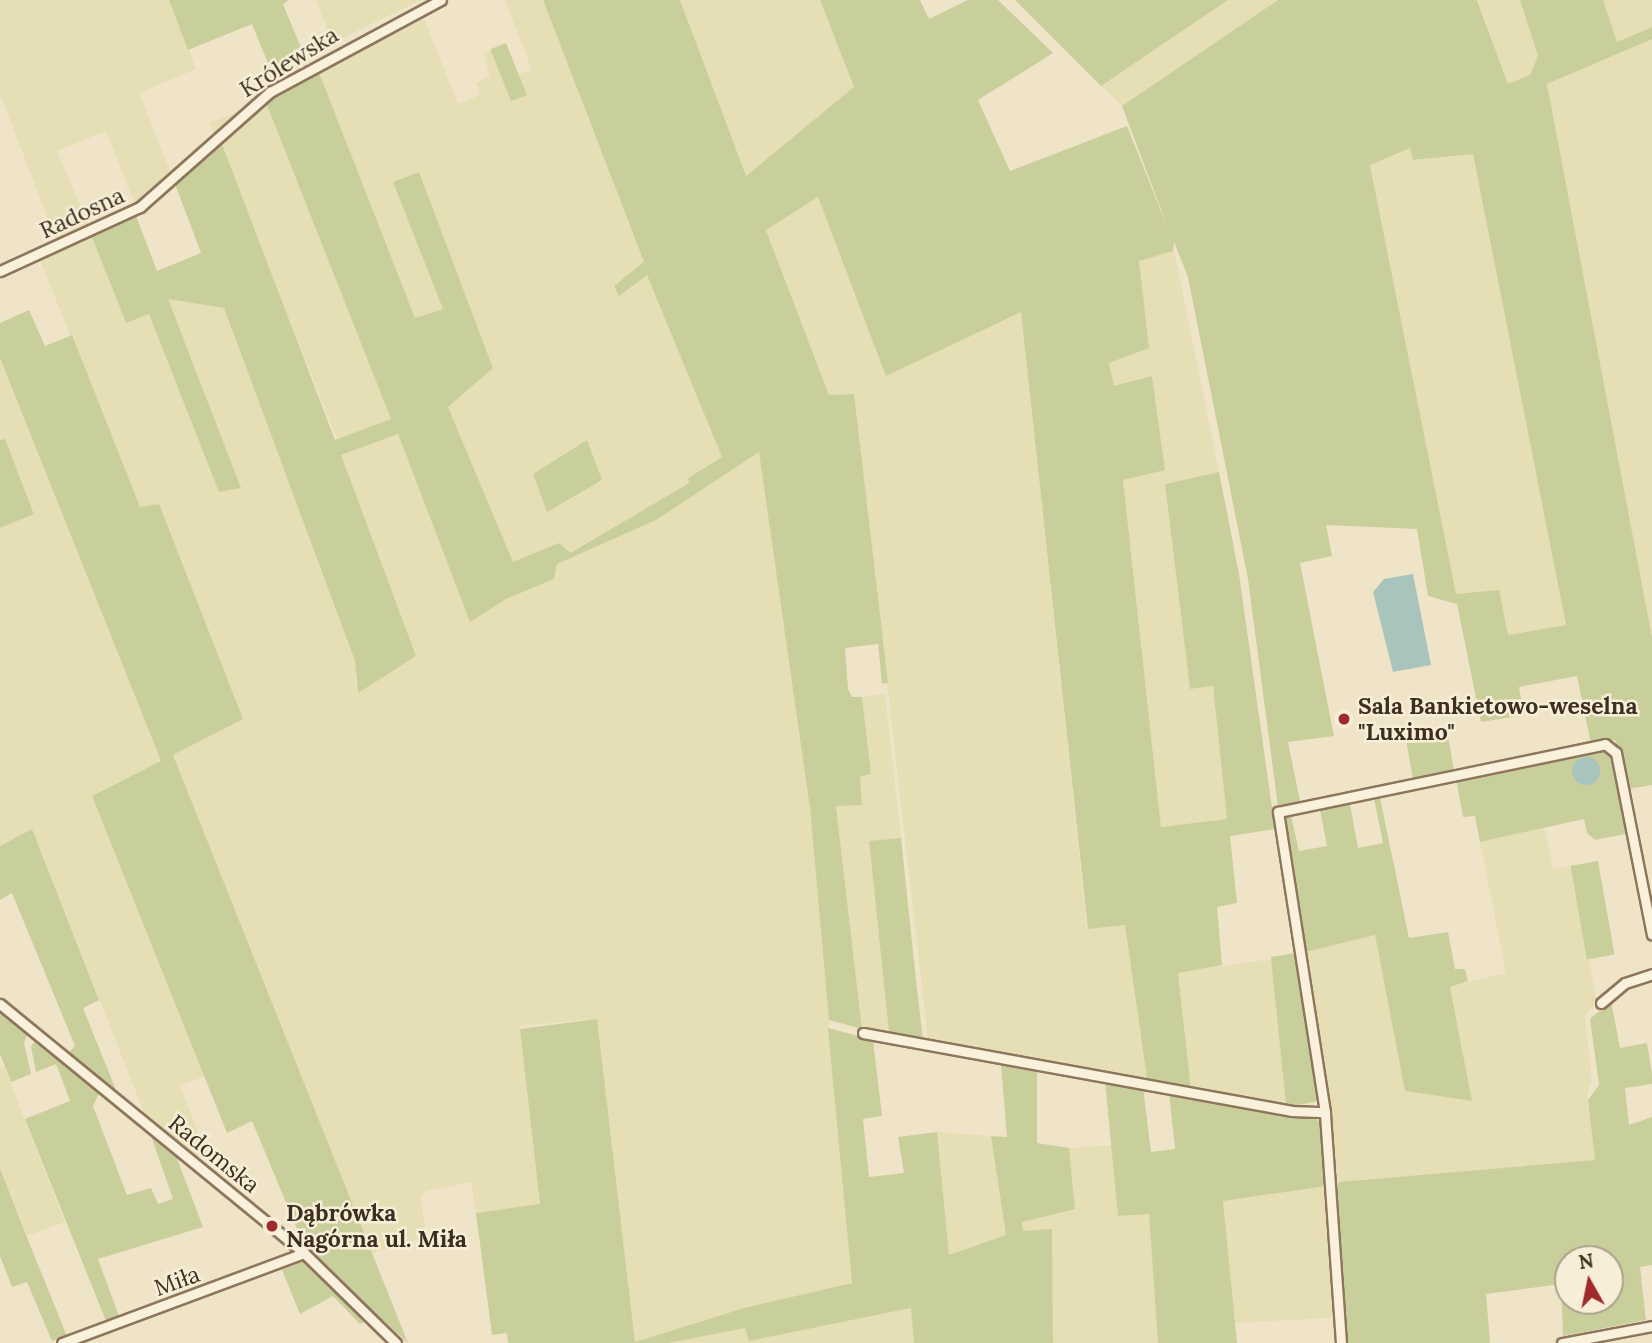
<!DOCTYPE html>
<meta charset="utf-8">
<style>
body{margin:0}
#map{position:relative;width:1652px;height:1343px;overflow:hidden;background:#f0e4c8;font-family:Lora,serif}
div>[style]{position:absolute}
.farmland>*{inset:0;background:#e6deb5;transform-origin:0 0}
.green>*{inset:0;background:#c9cf9b;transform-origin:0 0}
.water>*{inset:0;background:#a9c4bc}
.round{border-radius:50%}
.roads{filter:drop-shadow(2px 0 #8d765c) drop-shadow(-2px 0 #8d765c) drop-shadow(0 2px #8d765c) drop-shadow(0 -2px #8d765c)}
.minor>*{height:9px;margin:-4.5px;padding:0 4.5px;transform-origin:4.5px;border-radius:4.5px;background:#faf1dc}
.dots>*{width:19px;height:19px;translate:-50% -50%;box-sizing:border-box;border:4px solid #f7eed8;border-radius:50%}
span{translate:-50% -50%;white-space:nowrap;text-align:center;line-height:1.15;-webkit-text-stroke:5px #f7eed8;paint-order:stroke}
.street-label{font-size:23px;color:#3d2e20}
.poi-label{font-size:23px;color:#3d2e20;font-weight:700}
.left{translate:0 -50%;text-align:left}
.north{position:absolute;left:1554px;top:1245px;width:70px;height:70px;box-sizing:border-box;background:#f7eed8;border:2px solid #ada18e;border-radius:50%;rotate:351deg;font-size:19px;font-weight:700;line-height:28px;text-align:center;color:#3d2e20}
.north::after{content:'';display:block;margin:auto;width:24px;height:32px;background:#9e2a2b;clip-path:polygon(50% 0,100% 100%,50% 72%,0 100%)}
</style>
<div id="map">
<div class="farmland">
<i style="clip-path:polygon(0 0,169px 0,196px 69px,139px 93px,170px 171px,135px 204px,106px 131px,57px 151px,88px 224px,56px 240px,0 94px)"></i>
<i style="clip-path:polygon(316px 0,421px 0,332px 43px)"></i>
<i style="clip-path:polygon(505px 0,543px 0,644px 263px,614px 286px,619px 295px,647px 274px,722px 457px,688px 478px,690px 482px,569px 553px,558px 543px,513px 563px,448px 407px,493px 368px,419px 173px,394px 182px,443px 309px,415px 318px,318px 70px,424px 19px,458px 104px,480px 95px,476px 83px,490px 76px,483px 53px,491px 50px,512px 101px,527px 95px,519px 75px,532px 70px)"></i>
<i style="clip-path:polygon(680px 0,820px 0,854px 87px,745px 177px)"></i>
<i style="clip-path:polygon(1228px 0,1278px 0,1122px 106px,1101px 86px)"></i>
<i style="clip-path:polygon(1478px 0,1520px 0,1538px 56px,1530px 75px,1508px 85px)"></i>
<i style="clip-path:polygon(1603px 0,1652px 0,1652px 27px,1617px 42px)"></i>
<i style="clip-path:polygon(1652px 39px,1652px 637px,1547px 84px)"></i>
<i style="left:265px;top:100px;width:343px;height:60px;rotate:68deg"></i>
<i style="clip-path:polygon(1411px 148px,1414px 160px,1473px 154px,1566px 625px,1508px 635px,1456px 594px,1370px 164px)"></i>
<i style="clip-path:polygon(819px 197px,1021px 310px,1087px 929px,1125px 923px,1147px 1078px,928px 1040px,854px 394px,829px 395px,766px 229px)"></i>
<i style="clip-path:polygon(92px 237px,126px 323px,169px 305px,167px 298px,224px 308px,355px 661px,357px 692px,416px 656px,341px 455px,398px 434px,470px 621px,506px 599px,554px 579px,557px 564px,656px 520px,759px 451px,807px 772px,852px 1283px,744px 1308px,635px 1342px,596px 1019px,520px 1026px,540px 1205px,476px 1213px,471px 1182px,426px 1191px,420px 1197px,427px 1237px,372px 1253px,173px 755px,243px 719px,158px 504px,140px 508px,40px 260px)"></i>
<i style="clip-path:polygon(1174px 250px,1219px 472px,1165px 484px,1190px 689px,1213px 686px,1227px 819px,1161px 827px,1123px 480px,1165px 469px,1152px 377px,1114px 386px,1109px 363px,1149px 347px,1138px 261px)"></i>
<i style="clip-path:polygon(0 358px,162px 761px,92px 796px,205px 1076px,180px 1086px,205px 1149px,197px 1157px,145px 1115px,32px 829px,0 846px,0 528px,34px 513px,4px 439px,0 440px)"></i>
<i style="clip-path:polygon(885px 694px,901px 838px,869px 842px,889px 1032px,862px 1029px,836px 806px,862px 805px,860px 777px,871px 774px,862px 697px)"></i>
<i style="clip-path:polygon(1544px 828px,1553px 869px,1570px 866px,1597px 1002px,1585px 1016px,1592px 1081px,1587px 1095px,1596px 1160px,1338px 1183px,1306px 952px,1375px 935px,1405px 1091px,1472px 1101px,1450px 986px,1506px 973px,1480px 842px)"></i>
<i style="clip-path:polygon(1272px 959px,1286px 1105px,1191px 1089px,1178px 972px)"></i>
<i style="clip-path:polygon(4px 1067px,65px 1222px,27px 1236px,0 1167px,0 1069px)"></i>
<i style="clip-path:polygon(936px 1132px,991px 1136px,1006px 1235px,949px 1256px)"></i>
<i style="clip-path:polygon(1114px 1145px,1118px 1216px,1149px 1213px,1158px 1343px,1053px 1343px,1052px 1230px,1023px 1232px,1022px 1219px,1075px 1209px,1069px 1148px)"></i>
<i style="left:1326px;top:1186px;width:132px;height:104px;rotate:87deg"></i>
<i style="clip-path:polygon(912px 1308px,914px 1343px,669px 1343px,746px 1328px,749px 1340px)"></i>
</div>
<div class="green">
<i style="clip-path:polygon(169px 0,289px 0,283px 4px,306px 60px,274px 78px,252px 24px,188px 50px)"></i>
<i style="clip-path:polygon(evenodd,543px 0,680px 0,746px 176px,854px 87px,820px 0,920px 0,929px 19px,968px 0,998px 0,1053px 53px,978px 100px,1010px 171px,1127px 126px,1171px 236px,1122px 106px,1278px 0,1477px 0,1508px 84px,1530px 75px,1538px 56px,1520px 0,1603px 0,1617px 42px,1652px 27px,1652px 39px,1547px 84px,1652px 637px,1652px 785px,1628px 789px,1615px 740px,1591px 744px,1577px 676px,1519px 687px,1524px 715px,1481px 722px,1457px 604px,1428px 596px,1417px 529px,1326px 525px,1332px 556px,1300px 563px,1334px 736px,1288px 742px,1300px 801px,1278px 807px,1248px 579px,1188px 277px,1174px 242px,1173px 251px,1139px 261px,1149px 348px,1109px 363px,1114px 386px,1152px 376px,1165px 470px,1123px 480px,1161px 827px,1227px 819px,1213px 686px,1190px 689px,1165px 484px,1219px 472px,1239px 574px,1275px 829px,1230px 836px,1237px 903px,1217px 907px,1222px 965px,1178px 973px,1191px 1089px,1147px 1078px,1125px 925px,1088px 929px,1021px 312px,886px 376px,818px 197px,766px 230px,829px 395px,854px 394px,888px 683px,882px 684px,878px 644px,845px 648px,848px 689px,852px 697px,862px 697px,871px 774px,860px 777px,862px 805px,836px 806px,862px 1029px,829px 1020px,810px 808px,759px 452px,656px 520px,557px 564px,554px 579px,506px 599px,470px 622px,398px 434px,341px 455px,416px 656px,358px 693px,355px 661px,224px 308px,168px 299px,241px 488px,219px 492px,149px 314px,126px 323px,92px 237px,136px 216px,157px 271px,201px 253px,175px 184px,220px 139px,335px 440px,391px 419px,265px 100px,318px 70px,415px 318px,443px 309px,393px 182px,419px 172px,493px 368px,448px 407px,513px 562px,559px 543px,570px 553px,689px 483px,688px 478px,722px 457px,647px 275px,619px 296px,614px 286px,644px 262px,543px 0,1410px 148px,1413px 160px,1473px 154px,1566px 625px,1508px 635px,1499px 590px,1456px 594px,1370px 165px,1410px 148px)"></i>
<i style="clip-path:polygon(1015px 0,1228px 0,1101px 86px)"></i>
<i style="left:506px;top:43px;width:56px;height:17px;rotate:68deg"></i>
<i style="clip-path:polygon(29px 310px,45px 346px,72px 335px,140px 507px,159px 504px,243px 719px,173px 755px,408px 1343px,323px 1265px,300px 1236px,252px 1121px,227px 1133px,92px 796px,161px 761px,0 358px,0 323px)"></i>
<i style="clip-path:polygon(5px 439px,34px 514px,0 528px,0 440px)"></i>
<i style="clip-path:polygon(587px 440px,602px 480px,547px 512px,533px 474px)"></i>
<i style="left:1448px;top:736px;width:36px;height:42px;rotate:80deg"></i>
<i style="clip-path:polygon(1600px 749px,1611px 750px,1630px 833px,1595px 840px,1587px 833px,1584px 819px,1480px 842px,1475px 816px,1463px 817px,1456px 778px)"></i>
<i style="clip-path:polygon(1379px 793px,1409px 938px,1448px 932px,1455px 969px,1465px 969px,1468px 981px,1450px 987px,1472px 1101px,1405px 1091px,1375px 935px,1306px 952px,1283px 819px,1290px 811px,1299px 851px,1327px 846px,1319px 805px,1349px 799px,1358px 848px,1383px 843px,1373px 794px)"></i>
<i style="clip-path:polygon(32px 829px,99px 1000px,83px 1008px,116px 1090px,68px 1053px,75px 1046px,12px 893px,0 900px,0 846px)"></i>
<i style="clip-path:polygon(901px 838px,916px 980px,923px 1040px,889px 1032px,869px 841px)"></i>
<i style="left:1598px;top:861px;width:95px;height:28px;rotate:80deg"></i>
<i style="clip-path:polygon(1296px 953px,1317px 1101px,1299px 1105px,1286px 1105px,1271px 957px)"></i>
<i style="clip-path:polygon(evenodd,1611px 1001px,1620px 1048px,1647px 1043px,1652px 1074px,1652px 1084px,1625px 1088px,1629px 1125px,1652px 1117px,1652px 1265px,1640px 1267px,1646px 1320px,1563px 1336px,1561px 1284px,1486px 1294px,1490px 1343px,1345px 1343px,1334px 1191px,1339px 1182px,1595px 1160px,1588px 1100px,1599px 1085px,1590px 1019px,1611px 1001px,1568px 1259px,1610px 1259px,1610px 1301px,1568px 1301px,1568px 1259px)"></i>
<i style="clip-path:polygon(0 1010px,28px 1032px,24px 1043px,31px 1074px,11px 1082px,0 1054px)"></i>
<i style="clip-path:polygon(597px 1019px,635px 1342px,744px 1308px,852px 1283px,828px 1028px,873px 1040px,882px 1116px,863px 1119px,869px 1177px,904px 1173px,898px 1137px,937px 1132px,949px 1255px,1006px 1235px,991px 1136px,1007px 1137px,1001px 1065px,1037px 1070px,1037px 1143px,1069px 1148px,1075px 1209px,1022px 1222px,1023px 1231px,1052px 1229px,1053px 1343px,914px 1343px,911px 1308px,749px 1341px,745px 1328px,669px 1343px,508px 1343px,507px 1333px,492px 1335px,476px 1213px,540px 1204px,520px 1029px)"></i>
<i style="clip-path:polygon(36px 1039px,99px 1094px,93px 1106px,127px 1195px,151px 1188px,158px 1204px,173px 1199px,150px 1133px,177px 1158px,203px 1227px,98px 1259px,119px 1316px,106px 1321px,25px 1119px,70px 1101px,56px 1064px,36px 1072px,31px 1047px)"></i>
<i style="clip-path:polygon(1105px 1081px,1143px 1087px,1151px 1152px,1175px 1149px,1169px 1092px,1313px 1116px,1322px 1124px,1326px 1186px,1223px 1201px,1237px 1343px,1158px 1343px,1149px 1214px,1118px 1216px)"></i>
<i style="clip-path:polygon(0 1168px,26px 1235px,67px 1336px,52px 1341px,27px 1282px,12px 1287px,0 1256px)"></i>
<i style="clip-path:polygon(305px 1261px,366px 1319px,364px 1322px,360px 1324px,333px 1296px,300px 1314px,282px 1270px)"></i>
</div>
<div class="water">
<i style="clip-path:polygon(1413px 574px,1431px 665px,1393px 672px,1373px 592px,1384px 579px)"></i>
<i class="round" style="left:1572px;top:757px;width:28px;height:28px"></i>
</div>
<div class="roads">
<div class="minor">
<i style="left:0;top:271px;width:154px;rotate:-24.6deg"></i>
<i style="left:140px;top:207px;width:174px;rotate:-41.5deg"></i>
<i style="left:270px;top:92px;width:194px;rotate:-28.3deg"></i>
<i style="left:1601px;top:1003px;width:31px;rotate:-40deg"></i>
<i style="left:1625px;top:983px;width:28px;rotate:-18deg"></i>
<i style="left:0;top:1004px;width:393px;rotate:39.3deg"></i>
<i style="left:304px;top:1253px;width:129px;rotate:44.4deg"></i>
<i style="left:863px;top:1033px;width:435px;rotate:10.3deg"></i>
<i style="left:1291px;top:1111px;width:34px;rotate:2deg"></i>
<i style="left:62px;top:1343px;width:258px;rotate:-20.4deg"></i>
<i style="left:1341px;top:1343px;width:232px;rotate:-94deg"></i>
<i style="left:1325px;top:1112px;width:304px;rotate:-98.9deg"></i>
<i style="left:1278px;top:812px;width:334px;rotate:-11.7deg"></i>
<i style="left:1605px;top:744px;width:14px;rotate:39deg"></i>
<i style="left:1616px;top:753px;width:185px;rotate:78.8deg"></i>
<i style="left:1562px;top:1343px;width:92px;rotate:-10.7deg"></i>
</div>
</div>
<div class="dots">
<i style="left:1344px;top:719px;background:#9e2a2b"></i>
<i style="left:272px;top:1226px;background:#9e2a2b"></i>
</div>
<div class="street-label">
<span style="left:289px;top:62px;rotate:-32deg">Królewska</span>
<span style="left:82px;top:213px;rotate:-25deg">Radosna</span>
<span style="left:214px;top:1154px;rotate:39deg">Radomska</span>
<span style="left:177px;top:1281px;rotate:-20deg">Miła</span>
</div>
<div class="poi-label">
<span class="left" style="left:1358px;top:719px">Sala Bankietowo-weselna<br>"Luximo"</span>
<span class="left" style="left:286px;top:1226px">Dąbrówka<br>Nagórna ul. Miła</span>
</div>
<div class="north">N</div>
</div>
